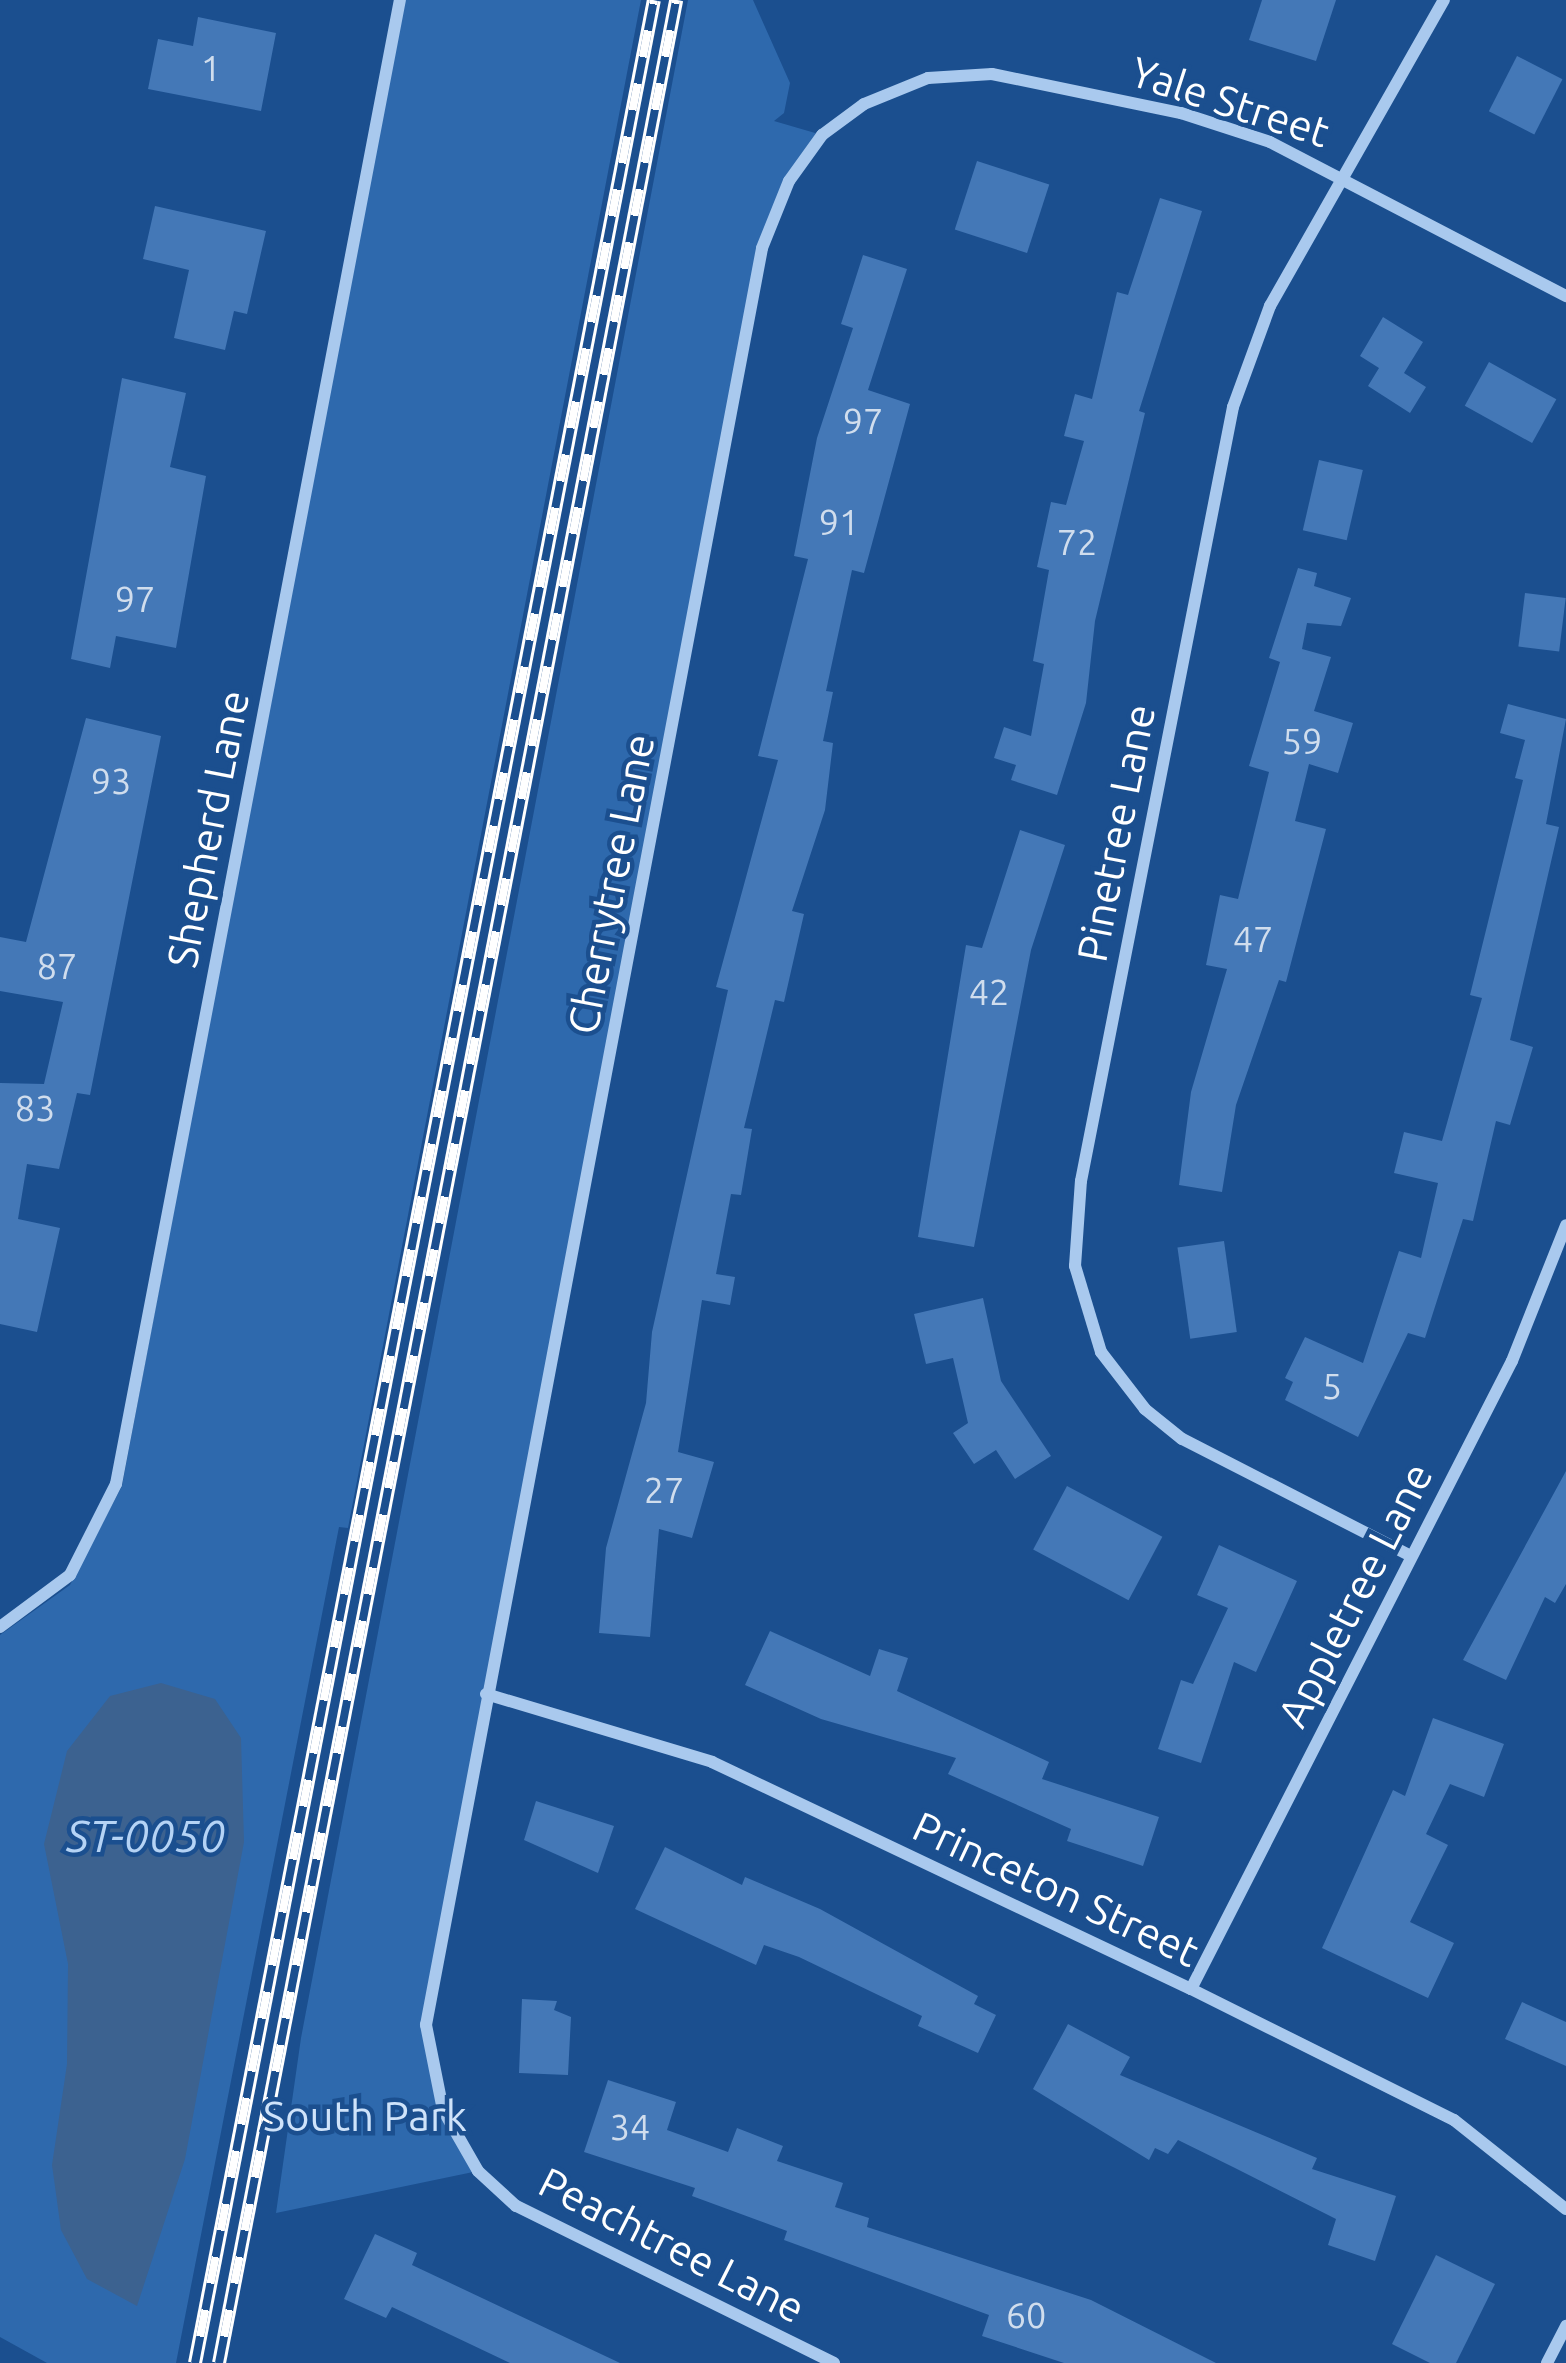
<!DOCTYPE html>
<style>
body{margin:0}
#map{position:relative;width:1566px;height:2363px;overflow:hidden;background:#1b4f8f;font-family:Ubuntu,sans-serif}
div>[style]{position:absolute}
.green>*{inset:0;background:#2e69ad}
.water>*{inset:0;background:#3c6290}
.building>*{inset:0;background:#4478b7;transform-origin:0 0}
.minor>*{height:12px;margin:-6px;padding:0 6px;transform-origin:6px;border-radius:6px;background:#a9c9ee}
.rail>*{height:14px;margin-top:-7px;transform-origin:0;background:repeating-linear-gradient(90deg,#1b4f8f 0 27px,#fff 0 54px);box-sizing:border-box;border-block:3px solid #fff}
span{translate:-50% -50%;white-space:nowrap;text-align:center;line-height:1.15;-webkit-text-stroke:9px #1b4f8f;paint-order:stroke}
.number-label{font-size:36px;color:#d0dded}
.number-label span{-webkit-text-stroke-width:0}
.street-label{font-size:42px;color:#fff}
.park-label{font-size:42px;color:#cfe3fa}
.water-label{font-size:45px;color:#b5d3f5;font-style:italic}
</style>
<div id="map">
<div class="green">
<i style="clip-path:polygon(401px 0,641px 0,348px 1528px,339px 1527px,176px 2363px,47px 2363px,0 2337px,0 1635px,70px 1585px,122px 1486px)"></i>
<i style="clip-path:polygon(688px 0,753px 0,790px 83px,784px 113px,774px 121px,822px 135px,789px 181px,762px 248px,426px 2025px,443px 2110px,478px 2171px,276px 2213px,301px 2038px)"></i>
</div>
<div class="water">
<i style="clip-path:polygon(161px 1683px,215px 1699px,241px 1738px,244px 1842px,185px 2159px,137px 2306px,87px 2279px,61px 2230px,52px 2165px,67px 2064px,68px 1964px,44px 1844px,67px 1751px,110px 1696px)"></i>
</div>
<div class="building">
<i style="clip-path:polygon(1262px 0,1336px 0,1316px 61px,1249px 40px)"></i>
<i style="clip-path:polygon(198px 17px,276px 33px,261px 111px,148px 89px,158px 39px,193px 46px)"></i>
<i style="left:1517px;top:56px;width:51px;height:62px;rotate:27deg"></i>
<i style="left:977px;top:161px;width:76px;height:72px;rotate:18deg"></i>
<i style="clip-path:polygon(1160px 198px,1202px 211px,1139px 411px,1145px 413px,1095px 621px,1086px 703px,1057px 795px,1011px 780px,1016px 765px,994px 758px,1004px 727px,1031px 736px,1044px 664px,1033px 661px,1049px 570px,1037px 567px,1051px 502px,1066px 505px,1084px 441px,1064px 436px,1075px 394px,1092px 399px,1117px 292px,1128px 295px)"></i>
<i style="clip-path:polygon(155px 206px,266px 231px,247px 314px,234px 311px,225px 350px,174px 338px,189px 270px,143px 259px)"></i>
<i style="clip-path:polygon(863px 255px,907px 269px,868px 390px,910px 404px,864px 573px,852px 570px,826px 691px,833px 692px,823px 741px,833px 743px,825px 810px,792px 911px,804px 914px,784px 1002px,775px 1000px,744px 1128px,752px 1129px,741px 1195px,731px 1194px,716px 1274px,735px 1277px,730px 1305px,702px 1300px,678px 1452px,714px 1462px,692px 1538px,659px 1529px,650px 1637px,599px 1633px,606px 1548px,646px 1403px,652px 1332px,728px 990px,716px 987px,778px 760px,758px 756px,808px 559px,794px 556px,817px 438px,853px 328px,841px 324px)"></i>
<i style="clip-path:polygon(1383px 317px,1423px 342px,1404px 373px,1426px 387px,1410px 413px,1368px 386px,1379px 368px,1360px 356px)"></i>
<i style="left:1489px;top:362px;width:77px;height:50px;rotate:29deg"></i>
<i style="clip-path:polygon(122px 378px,186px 393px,170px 467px,206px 476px,176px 648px,116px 636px,110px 668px,71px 659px)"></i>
<i style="left:1319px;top:460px;width:45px;height:72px;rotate:13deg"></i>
<i style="clip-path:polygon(1298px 568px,1317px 573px,1314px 586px,1351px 598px,1341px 626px,1307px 623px,1302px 649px,1331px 657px,1314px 711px,1353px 723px,1338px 773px,1309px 764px,1295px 821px,1326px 829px,1286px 982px,1279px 980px,1236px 1105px,1222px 1192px,1179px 1185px,1191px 1092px,1227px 969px,1206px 965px,1220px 895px,1238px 899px,1269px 772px,1249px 766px,1280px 662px,1269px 658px)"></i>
<i style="left:1525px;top:593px;width:41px;height:54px;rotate:7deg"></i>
<i style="clip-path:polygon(1508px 704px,1566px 719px,1546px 824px,1559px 827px,1510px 1040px,1533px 1047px,1510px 1125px,1496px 1121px,1473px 1221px,1463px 1219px,1425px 1338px,1408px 1333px,1358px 1437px,1285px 1400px,1293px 1382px,1285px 1378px,1305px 1337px,1363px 1363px,1399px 1251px,1421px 1258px,1438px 1183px,1394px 1173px,1404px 1132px,1442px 1141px,1482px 998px,1470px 995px,1523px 780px,1515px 778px,1525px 740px,1500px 733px)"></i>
<i style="clip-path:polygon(86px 718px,161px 736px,90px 1095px,77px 1093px,59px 1169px,27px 1164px,18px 1219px,60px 1228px,37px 1332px,0 1324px,0 1083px,44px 1084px,63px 1002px,0 991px,0 937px,26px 942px)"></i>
<i style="clip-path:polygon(1020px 830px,1065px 845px,1031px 950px,974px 1247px,918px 1237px,966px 945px,982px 948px)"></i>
<i style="left:1224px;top:1241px;width:92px;height:47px;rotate:82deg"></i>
<i style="clip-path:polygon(983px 1298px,1001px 1381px,1051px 1456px,1015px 1479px,996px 1450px,974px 1464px,953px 1433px,968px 1423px,953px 1358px,926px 1364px,914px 1314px)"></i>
<i style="clip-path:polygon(1566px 1471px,1566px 1584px,1555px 1603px,1545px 1597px,1506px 1680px,1463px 1660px)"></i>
<i style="left:1067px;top:1486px;width:108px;height:72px;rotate:28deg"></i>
<i style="clip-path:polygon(1219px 1545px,1297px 1581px,1256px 1672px,1234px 1662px,1201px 1763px,1158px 1749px,1181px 1680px,1193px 1684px,1228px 1608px,1197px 1595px)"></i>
<i style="clip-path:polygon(770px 1631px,870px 1676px,879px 1649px,908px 1658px,897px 1691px,1049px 1762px,1042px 1779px,1159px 1817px,1143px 1866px,1067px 1841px,1071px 1829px,948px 1774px,956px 1758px,821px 1719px,745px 1685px)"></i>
<i style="clip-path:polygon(1433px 1718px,1504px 1744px,1484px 1797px,1450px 1784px,1426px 1834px,1448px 1845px,1410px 1922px,1454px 1943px,1428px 1998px,1322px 1948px,1393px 1790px,1405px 1796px)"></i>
<i style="clip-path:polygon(536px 1801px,614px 1826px,598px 1873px,524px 1840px)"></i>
<i style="clip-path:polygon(665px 1847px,742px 1885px,745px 1877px,820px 1909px,978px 1996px,974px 2004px,996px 2015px,978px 2053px,918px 2026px,922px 2016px,799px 1957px,764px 1945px,756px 1965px,635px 1909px)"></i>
<i style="clip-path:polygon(522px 1999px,557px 2001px,554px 2010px,571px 2017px,568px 2075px,519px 2073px)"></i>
<i style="clip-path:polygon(1522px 2002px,1566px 2022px,1566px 2066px,1505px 2039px)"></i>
<i style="clip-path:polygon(1068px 2024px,1130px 2057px,1120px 2075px,1317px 2158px,1312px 2169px,1396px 2196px,1375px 2261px,1328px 2245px,1336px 2219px,1235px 2168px,1178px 2140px,1168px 2154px,1155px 2148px,1149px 2160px,1033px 2089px)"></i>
<i style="clip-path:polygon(608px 2080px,676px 2102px,667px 2130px,728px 2152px,737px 2128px,783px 2146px,777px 2161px,843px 2183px,835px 2207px,869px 2218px,867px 2227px,1091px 2300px,1216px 2363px,1064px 2363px,982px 2336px,989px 2315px,784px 2240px,787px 2231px,692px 2196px,695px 2188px,584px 2152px)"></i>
<i style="clip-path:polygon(375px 2234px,417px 2253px,412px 2265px,620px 2363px,510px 2363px,392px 2307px,386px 2318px,344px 2299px)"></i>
<i style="clip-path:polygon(1436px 2255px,1495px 2284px,1456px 2363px,1430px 2363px,1392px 2344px)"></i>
</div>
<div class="minor">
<i style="left:1411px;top:1556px;width:257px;rotate:-152.9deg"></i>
<i style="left:1182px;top:1439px;width:48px;rotate:-141deg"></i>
<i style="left:1145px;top:1409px;width:72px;rotate:-127.7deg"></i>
<i style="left:1101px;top:1352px;width:90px;rotate:-106.8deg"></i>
<i style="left:1075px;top:1266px;width:85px;rotate:-86deg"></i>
<i style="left:1081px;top:1181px;width:789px;rotate:-78.89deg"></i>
<i style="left:1233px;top:407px;width:108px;rotate:-69.9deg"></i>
<i style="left:1270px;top:306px;width:352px;rotate:-60.4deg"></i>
<i style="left:0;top:1627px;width:87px;rotate:-36.6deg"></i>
<i style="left:70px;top:1575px;width:102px;rotate:-63.2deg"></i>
<i style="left:116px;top:1484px;width:1511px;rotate:-79.17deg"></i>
<i style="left:486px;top:1694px;width:236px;rotate:16.7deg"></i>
<i style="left:712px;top:1762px;width:530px;rotate:25.36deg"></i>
<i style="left:1191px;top:1989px;width:294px;rotate:26.5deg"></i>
<i style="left:1454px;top:2120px;width:143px;rotate:38.5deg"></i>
<i style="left:1191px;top:1989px;width:705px;rotate:-62.93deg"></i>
<i style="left:1512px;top:1361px;width:146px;rotate:-68.3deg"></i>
<i style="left:834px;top:2363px;width:355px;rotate:-153.7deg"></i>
<i style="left:516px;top:2206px;width:52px;rotate:-137.4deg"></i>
<i style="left:478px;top:2171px;width:70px;rotate:-119.8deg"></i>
<i style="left:443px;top:2110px;width:87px;rotate:-101.3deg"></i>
<i style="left:426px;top:2025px;width:1808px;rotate:-79.29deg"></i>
<i style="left:762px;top:248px;width:72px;rotate:-68.1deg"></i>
<i style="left:789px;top:181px;width:57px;rotate:-54.3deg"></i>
<i style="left:822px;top:135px;width:52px;rotate:-36.4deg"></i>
<i style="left:864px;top:104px;width:69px;rotate:-22.1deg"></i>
<i style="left:928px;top:78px;width:64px;rotate:-3.6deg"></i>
<i style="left:992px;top:74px;width:193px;rotate:11.7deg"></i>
<i style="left:1181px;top:113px;width:94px;rotate:18deg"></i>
<i style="left:1270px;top:142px;width:334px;rotate:27.5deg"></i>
<i style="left:1547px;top:2363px;width:42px;rotate:-62.8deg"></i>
</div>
<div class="rail">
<i style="left:195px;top:2363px;width:2407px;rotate:-79.01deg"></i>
<i style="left:219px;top:2363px;width:2407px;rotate:-79.05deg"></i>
</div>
<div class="number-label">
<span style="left:211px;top:68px">1</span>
<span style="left:863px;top:421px">97</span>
<span style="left:839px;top:522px">91</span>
<span style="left:1077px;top:542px">72</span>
<span style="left:135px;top:599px">97</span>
<span style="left:1302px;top:741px">59</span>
<span style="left:111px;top:781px">93</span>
<span style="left:1253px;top:939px">47</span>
<span style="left:57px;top:966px">87</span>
<span style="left:989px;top:992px">42</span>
<span style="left:35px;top:1108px">83</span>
<span style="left:1332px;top:1386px">5</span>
<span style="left:664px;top:1490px">27</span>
<span style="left:630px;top:2127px">34</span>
<span style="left:1026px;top:2315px">60</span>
</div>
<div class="street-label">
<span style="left:1230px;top:102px;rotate:18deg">Yale Street</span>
<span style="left:208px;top:829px;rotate:-79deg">Shepherd Lane</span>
<span style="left:1116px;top:833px;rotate:-79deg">Pinetree Lane</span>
<span style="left:611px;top:884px;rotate:-79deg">Cherrytree Lane</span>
<span style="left:1355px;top:1595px;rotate:-63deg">Appletree Lane</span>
<span style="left:1056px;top:1889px;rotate:25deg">Princeton Street</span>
<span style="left:672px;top:2245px;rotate:27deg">Peachtree Lane</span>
</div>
<div class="park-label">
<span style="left:365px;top:2116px">South Park</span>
</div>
<div class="water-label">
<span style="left:146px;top:1836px">ST-0050</span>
</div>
</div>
